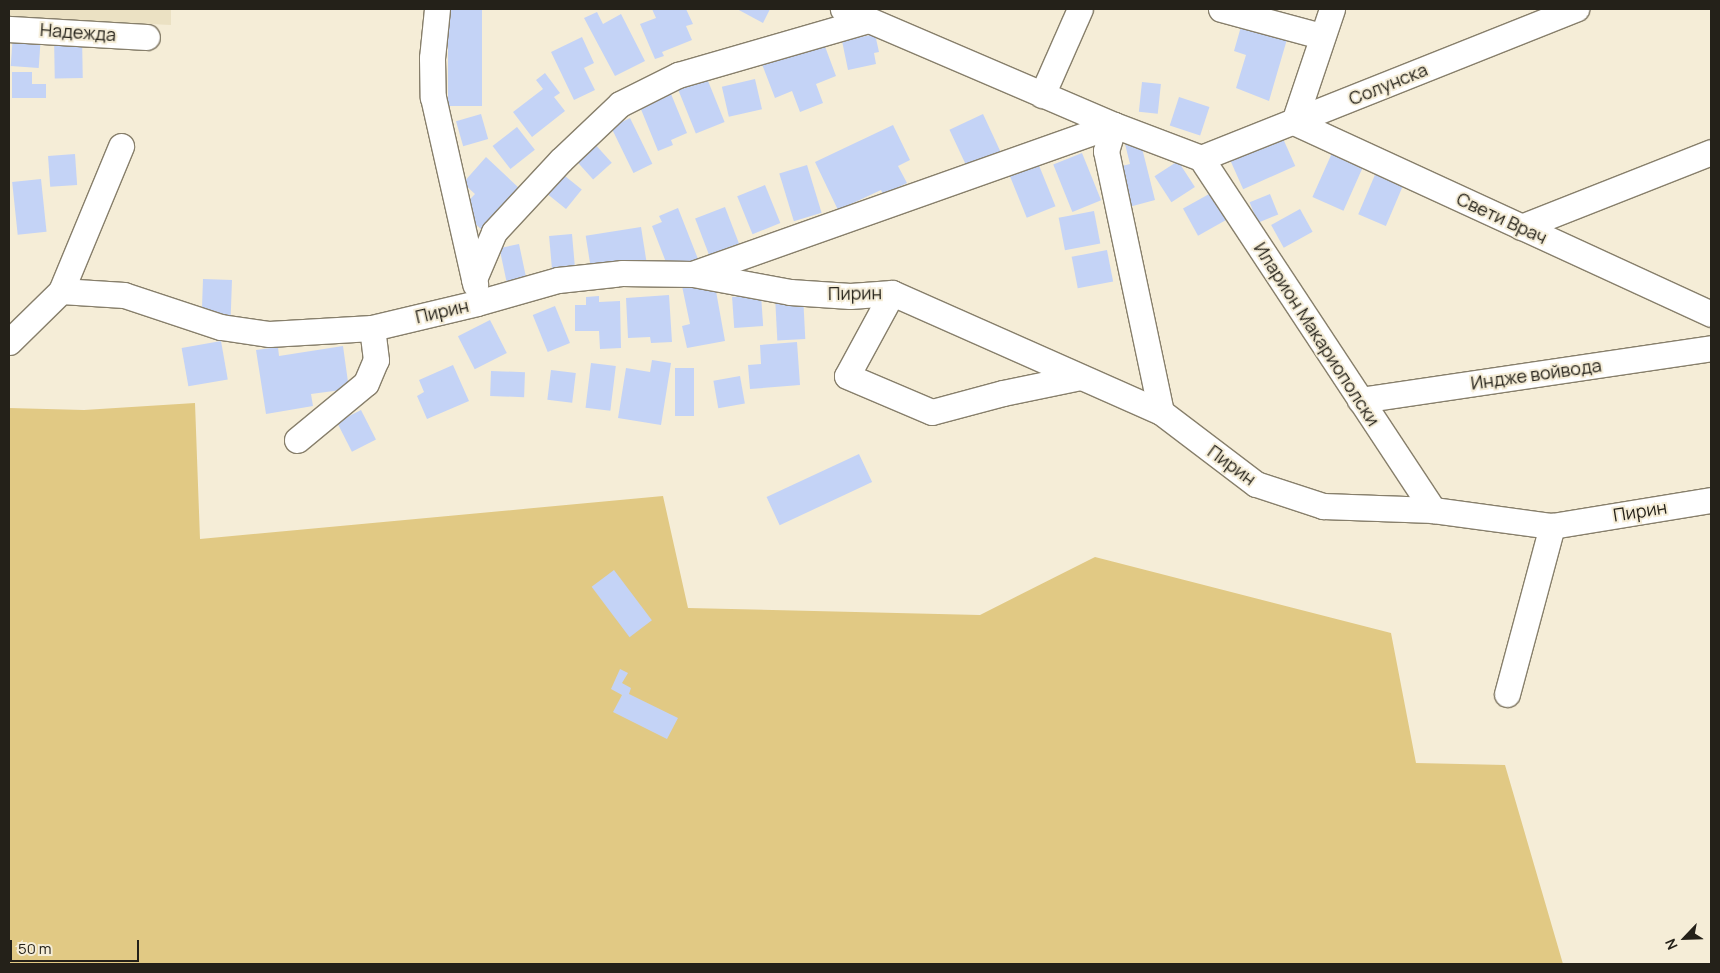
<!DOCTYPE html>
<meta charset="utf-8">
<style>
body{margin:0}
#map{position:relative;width:1720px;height:973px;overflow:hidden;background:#f5edd7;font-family:Manrope,sans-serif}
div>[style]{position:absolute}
.built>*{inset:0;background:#ebe1c3}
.green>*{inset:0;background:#e1c984}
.building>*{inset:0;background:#c4d3f6;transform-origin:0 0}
.roads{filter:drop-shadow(1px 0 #877f6b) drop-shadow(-1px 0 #877f6b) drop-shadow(0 1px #877f6b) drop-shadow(0 -1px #877f6b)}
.minor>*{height:25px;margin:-12.5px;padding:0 12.5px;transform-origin:12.5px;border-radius:12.5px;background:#fff}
span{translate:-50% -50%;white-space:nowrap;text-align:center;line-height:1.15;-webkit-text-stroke:4px #f5edd7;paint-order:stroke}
.street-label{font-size:18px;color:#242119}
.frame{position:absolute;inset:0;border:10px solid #242119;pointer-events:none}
.north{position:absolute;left:1660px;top:913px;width:50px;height:50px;-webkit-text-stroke:4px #f5edd7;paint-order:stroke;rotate:246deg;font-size:14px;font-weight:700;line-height:20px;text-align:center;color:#242119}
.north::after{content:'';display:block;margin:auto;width:18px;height:22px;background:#242119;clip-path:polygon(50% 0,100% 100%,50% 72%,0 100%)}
.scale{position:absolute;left:10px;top:940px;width:129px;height:22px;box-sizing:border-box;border:2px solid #242119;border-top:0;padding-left:6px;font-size:15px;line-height:18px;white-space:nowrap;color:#242119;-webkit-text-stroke:4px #f5edd7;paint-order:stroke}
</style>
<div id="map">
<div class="built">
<i style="clip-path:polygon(9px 9px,171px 9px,171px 25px,9px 17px)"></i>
</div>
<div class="green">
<i style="clip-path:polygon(195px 403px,200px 539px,663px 496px,688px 608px,980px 615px,1095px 557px,1391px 633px,1416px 763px,1505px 765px,1563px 964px,9px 964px,9px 408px,84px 410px)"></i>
</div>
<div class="building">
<i style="left:448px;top:9px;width:34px;height:97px"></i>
<i style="clip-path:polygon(652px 9px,686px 9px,693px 24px,686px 26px,692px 40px,662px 52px,664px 56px,655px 59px,640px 24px,656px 18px)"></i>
<i style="clip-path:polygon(737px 9px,770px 9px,763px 23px)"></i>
<i style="clip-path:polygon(597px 12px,603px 24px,621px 14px,645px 61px,615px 76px,584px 18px)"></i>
<i style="clip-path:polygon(1244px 16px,1290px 29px,1269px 101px,1236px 88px,1246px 55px,1234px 51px)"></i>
<i style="left:13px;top:34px;width:28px;height:32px;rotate:4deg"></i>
<i style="clip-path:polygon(875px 34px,879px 52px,874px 53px,876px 64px,848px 70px,842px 41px)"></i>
<i style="left:82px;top:35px;width:43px;height:28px;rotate:89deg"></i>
<i style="clip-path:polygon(582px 37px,594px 63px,584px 68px,595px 90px,574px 100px,551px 52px)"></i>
<i style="clip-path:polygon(823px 41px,836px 76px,816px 84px,823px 103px,800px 112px,792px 91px,775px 98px,760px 59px)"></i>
<i style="left:704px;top:71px;width:55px;height:31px;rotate:68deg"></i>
<i style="clip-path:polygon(12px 72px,32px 72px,32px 84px,46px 84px,46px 98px,12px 98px)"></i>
<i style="clip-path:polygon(545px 73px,560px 93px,554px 97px,565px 111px,532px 137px,513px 112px,543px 89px,536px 80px)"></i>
<i style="left:755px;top:79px;width:31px;height:34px;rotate:77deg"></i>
<i style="left:1142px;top:82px;width:19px;height:30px;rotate:6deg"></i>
<i style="clip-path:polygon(669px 89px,687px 133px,671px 140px,673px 145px,658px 151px,638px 102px)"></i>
<i style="left:1179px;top:97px;width:32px;height:30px;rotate:18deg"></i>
<i style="left:481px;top:114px;width:26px;height:26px;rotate:74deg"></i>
<i style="left:983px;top:114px;width:41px;height:37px;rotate:65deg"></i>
<i style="left:630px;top:118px;width:51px;height:21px;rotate:64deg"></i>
<i style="clip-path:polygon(893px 125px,910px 160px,898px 166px,907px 183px,883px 195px,881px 190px,838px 210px,815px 162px)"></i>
<i style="left:517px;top:127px;width:29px;height:31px;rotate:52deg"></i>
<i style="left:1281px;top:134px;width:35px;height:57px;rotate:66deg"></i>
<i style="clip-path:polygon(1140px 140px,1155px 200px,1129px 207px,1118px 167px,1130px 164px,1125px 144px)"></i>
<i style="left:593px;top:142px;width:28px;height:25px;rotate:48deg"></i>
<i style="left:1336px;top:144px;width:34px;height:58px;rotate:24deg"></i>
<i style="left:1082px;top:153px;width:51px;height:31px;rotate:68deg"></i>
<i style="left:75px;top:154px;width:31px;height:27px;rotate:86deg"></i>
<i style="clip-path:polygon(486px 157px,519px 188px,481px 229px,460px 210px,475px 194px,463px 183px)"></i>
<i style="left:1036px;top:158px;width:52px;height:31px;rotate:68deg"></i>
<i style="left:1178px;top:161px;width:31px;height:28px;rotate:57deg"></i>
<i style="left:807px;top:165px;width:50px;height:29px;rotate:73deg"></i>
<i style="left:1377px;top:170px;width:30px;height:48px;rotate:23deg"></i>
<i style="left:560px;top:172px;width:28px;height:25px;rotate:39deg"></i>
<i style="left:41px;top:179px;width:53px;height:29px;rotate:84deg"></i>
<i style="left:765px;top:185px;width:41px;height:30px;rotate:68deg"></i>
<i style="left:1211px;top:193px;width:31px;height:32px;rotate:61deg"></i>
<i style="left:1270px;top:194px;width:22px;height:22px;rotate:68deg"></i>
<i style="left:725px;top:207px;width:39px;height:32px;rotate:69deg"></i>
<i style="clip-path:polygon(678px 208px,698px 259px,669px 270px,652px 226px,662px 222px,659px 216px)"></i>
<i style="left:1300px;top:209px;width:26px;height:33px;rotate:61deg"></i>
<i style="left:1094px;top:211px;width:33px;height:36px;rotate:79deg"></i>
<i style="left:641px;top:227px;width:38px;height:56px;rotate:81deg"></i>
<i style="left:572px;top:234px;width:38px;height:23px;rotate:85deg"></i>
<i style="left:519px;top:244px;width:40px;height:20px;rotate:78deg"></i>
<i style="left:1107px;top:250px;width:32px;height:36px;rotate:79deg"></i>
<i style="left:203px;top:279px;width:29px;height:40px;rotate:2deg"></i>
<i style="clip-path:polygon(714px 280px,725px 341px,687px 348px,682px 326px,690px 324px,682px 286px)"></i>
<i style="clip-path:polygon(669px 295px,672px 342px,651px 343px,650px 337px,628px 338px,626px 298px)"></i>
<i style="left:761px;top:295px;width:31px;height:29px;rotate:86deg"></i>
<i style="left:803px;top:295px;width:44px;height:28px;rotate:87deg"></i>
<i style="clip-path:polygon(599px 296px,599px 302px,620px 301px,621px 348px,600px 349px,599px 331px,575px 331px,575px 305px,586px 305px,586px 297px)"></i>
<i style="left:555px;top:306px;width:40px;height:24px;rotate:68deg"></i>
<i style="left:490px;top:320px;width:37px;height:36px;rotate:63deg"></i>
<i style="left:221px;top:341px;width:39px;height:40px;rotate:80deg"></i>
<i style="clip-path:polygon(797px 342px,800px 385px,750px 389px,748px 365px,761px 364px,760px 345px)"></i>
<i style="clip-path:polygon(343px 346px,349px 389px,311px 394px,313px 406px,266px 414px,256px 350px,278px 347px,279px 356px)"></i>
<i style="clip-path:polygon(652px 360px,671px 363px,661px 425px,618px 418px,626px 368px,650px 372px)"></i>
<i style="left:591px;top:363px;width:25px;height:45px;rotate:7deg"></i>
<i style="clip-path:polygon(453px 365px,469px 401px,427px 419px,417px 396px,424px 392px,419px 380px)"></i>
<i style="left:675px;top:368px;width:19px;height:48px"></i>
<i style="left:551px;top:370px;width:25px;height:30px;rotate:7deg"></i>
<i style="left:491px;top:371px;width:34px;height:25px;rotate:2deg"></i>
<i style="left:740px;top:376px;width:28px;height:27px;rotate:80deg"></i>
<i style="left:361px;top:410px;width:33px;height:27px;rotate:63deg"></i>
<i style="left:859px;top:454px;width:31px;height:102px;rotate:65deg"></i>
<i style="left:614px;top:570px;width:63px;height:28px;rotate:53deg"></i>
<i style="clip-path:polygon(620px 669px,628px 673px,622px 683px,631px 688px,629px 694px,678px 718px,667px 739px,613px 712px,622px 695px,611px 689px)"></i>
</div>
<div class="roads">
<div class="minor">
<i style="left:437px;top:9px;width:49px;rotate:95.8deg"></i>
<i style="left:432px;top:58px;width:39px;rotate:89deg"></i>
<i style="left:433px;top:97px;width:192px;rotate:77.3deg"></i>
<i style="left:1221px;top:9px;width:104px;rotate:15.1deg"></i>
<i style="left:1332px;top:9px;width:119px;rotate:108.6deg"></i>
<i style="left:1294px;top:122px;width:459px;rotate:24.7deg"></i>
<i style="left:9px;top:29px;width:138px;rotate:3.3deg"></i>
<i style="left:1042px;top:95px;width:94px;rotate:-66.2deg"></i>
<i style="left:1201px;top:158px;width:422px;rotate:56.6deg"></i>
<i style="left:1201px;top:158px;width:404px;rotate:-21.7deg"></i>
<i style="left:1521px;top:227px;width:204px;rotate:-21.5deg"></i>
<i style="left:695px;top:273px;width:444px;rotate:-19.5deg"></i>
<i style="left:1114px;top:125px;width:295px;rotate:-156.8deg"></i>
<i style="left:474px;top:279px;width:51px;rotate:-66.9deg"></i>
<i style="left:494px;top:232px;width:98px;rotate:-47.1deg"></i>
<i style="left:561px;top:160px;width:81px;rotate:-43.5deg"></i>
<i style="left:620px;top:104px;width:65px;rotate:-26.6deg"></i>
<i style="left:678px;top:75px;width:198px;rotate:-16.1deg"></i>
<i style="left:61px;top:291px;width:157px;rotate:-67.5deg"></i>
<i style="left:892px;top:293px;width:94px;rotate:118.5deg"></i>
<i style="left:847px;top:376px;width:92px;rotate:23deg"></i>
<i style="left:932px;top:412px;width:73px;rotate:-15deg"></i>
<i style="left:1003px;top:393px;width:79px;rotate:-11.7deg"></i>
<i style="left:9px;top:342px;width:73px;rotate:-44.4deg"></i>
<i style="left:61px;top:291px;width:63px;rotate:3.6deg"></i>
<i style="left:124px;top:295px;width:102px;rotate:18.3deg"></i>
<i style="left:221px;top:327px;width:49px;rotate:8.3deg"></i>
<i style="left:269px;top:334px;width:103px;rotate:-3.3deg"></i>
<i style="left:372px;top:328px;width:108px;rotate:-13.4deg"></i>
<i style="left:477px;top:303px;width:84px;rotate:-15.9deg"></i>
<i style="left:558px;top:280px;width:64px;rotate:-6.2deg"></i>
<i style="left:622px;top:273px;width:71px;rotate:0.8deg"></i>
<i style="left:693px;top:274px;width:99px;rotate:10.5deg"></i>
<i style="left:790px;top:292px;width:60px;rotate:3.8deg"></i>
<i style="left:850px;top:296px;width:42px;rotate:-4.1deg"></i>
<i style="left:892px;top:293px;width:294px;rotate:23.9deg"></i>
<i style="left:1161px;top:412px;width:119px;rotate:37.2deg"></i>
<i style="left:1256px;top:484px;width:71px;rotate:18.2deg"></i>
<i style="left:1323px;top:506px;width:110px;rotate:2.1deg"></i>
<i style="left:1433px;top:510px;width:120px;rotate:7.7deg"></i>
<i style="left:1552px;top:526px;width:161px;rotate:-9.3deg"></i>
<i style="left:1360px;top:400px;width:355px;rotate:-8.4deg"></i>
<i style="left:1161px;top:412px;width:267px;rotate:-101.9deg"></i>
<i style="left:1106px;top:151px;width:27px;rotate:-73deg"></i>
<i style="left:1114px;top:125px;width:93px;rotate:20.8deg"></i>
<i style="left:297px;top:440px;width:89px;rotate:-39.6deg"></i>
<i style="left:366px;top:383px;width:25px;rotate:-67deg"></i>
<i style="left:376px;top:360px;width:32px;rotate:-97deg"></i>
<i style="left:1507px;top:694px;width:174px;rotate:-75deg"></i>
</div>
</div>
<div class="street-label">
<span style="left:78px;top:32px;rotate:4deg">Надежда</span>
<span style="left:1388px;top:84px;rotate:-22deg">Солунска</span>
<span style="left:1502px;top:218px;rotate:25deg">Свети Врач</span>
<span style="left:855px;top:293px;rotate:-1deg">Пирин</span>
<span style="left:442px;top:311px;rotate:-13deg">Пирин</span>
<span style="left:1317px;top:334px;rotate:57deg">Иларион Макариополски</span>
<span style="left:1536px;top:374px;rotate:-8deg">Индже войвода</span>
<span style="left:1232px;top:465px;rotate:36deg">Пирин</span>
<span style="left:1640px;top:511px;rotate:-9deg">Пирин</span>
</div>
<div class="frame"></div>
<div class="north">N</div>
<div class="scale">50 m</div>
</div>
